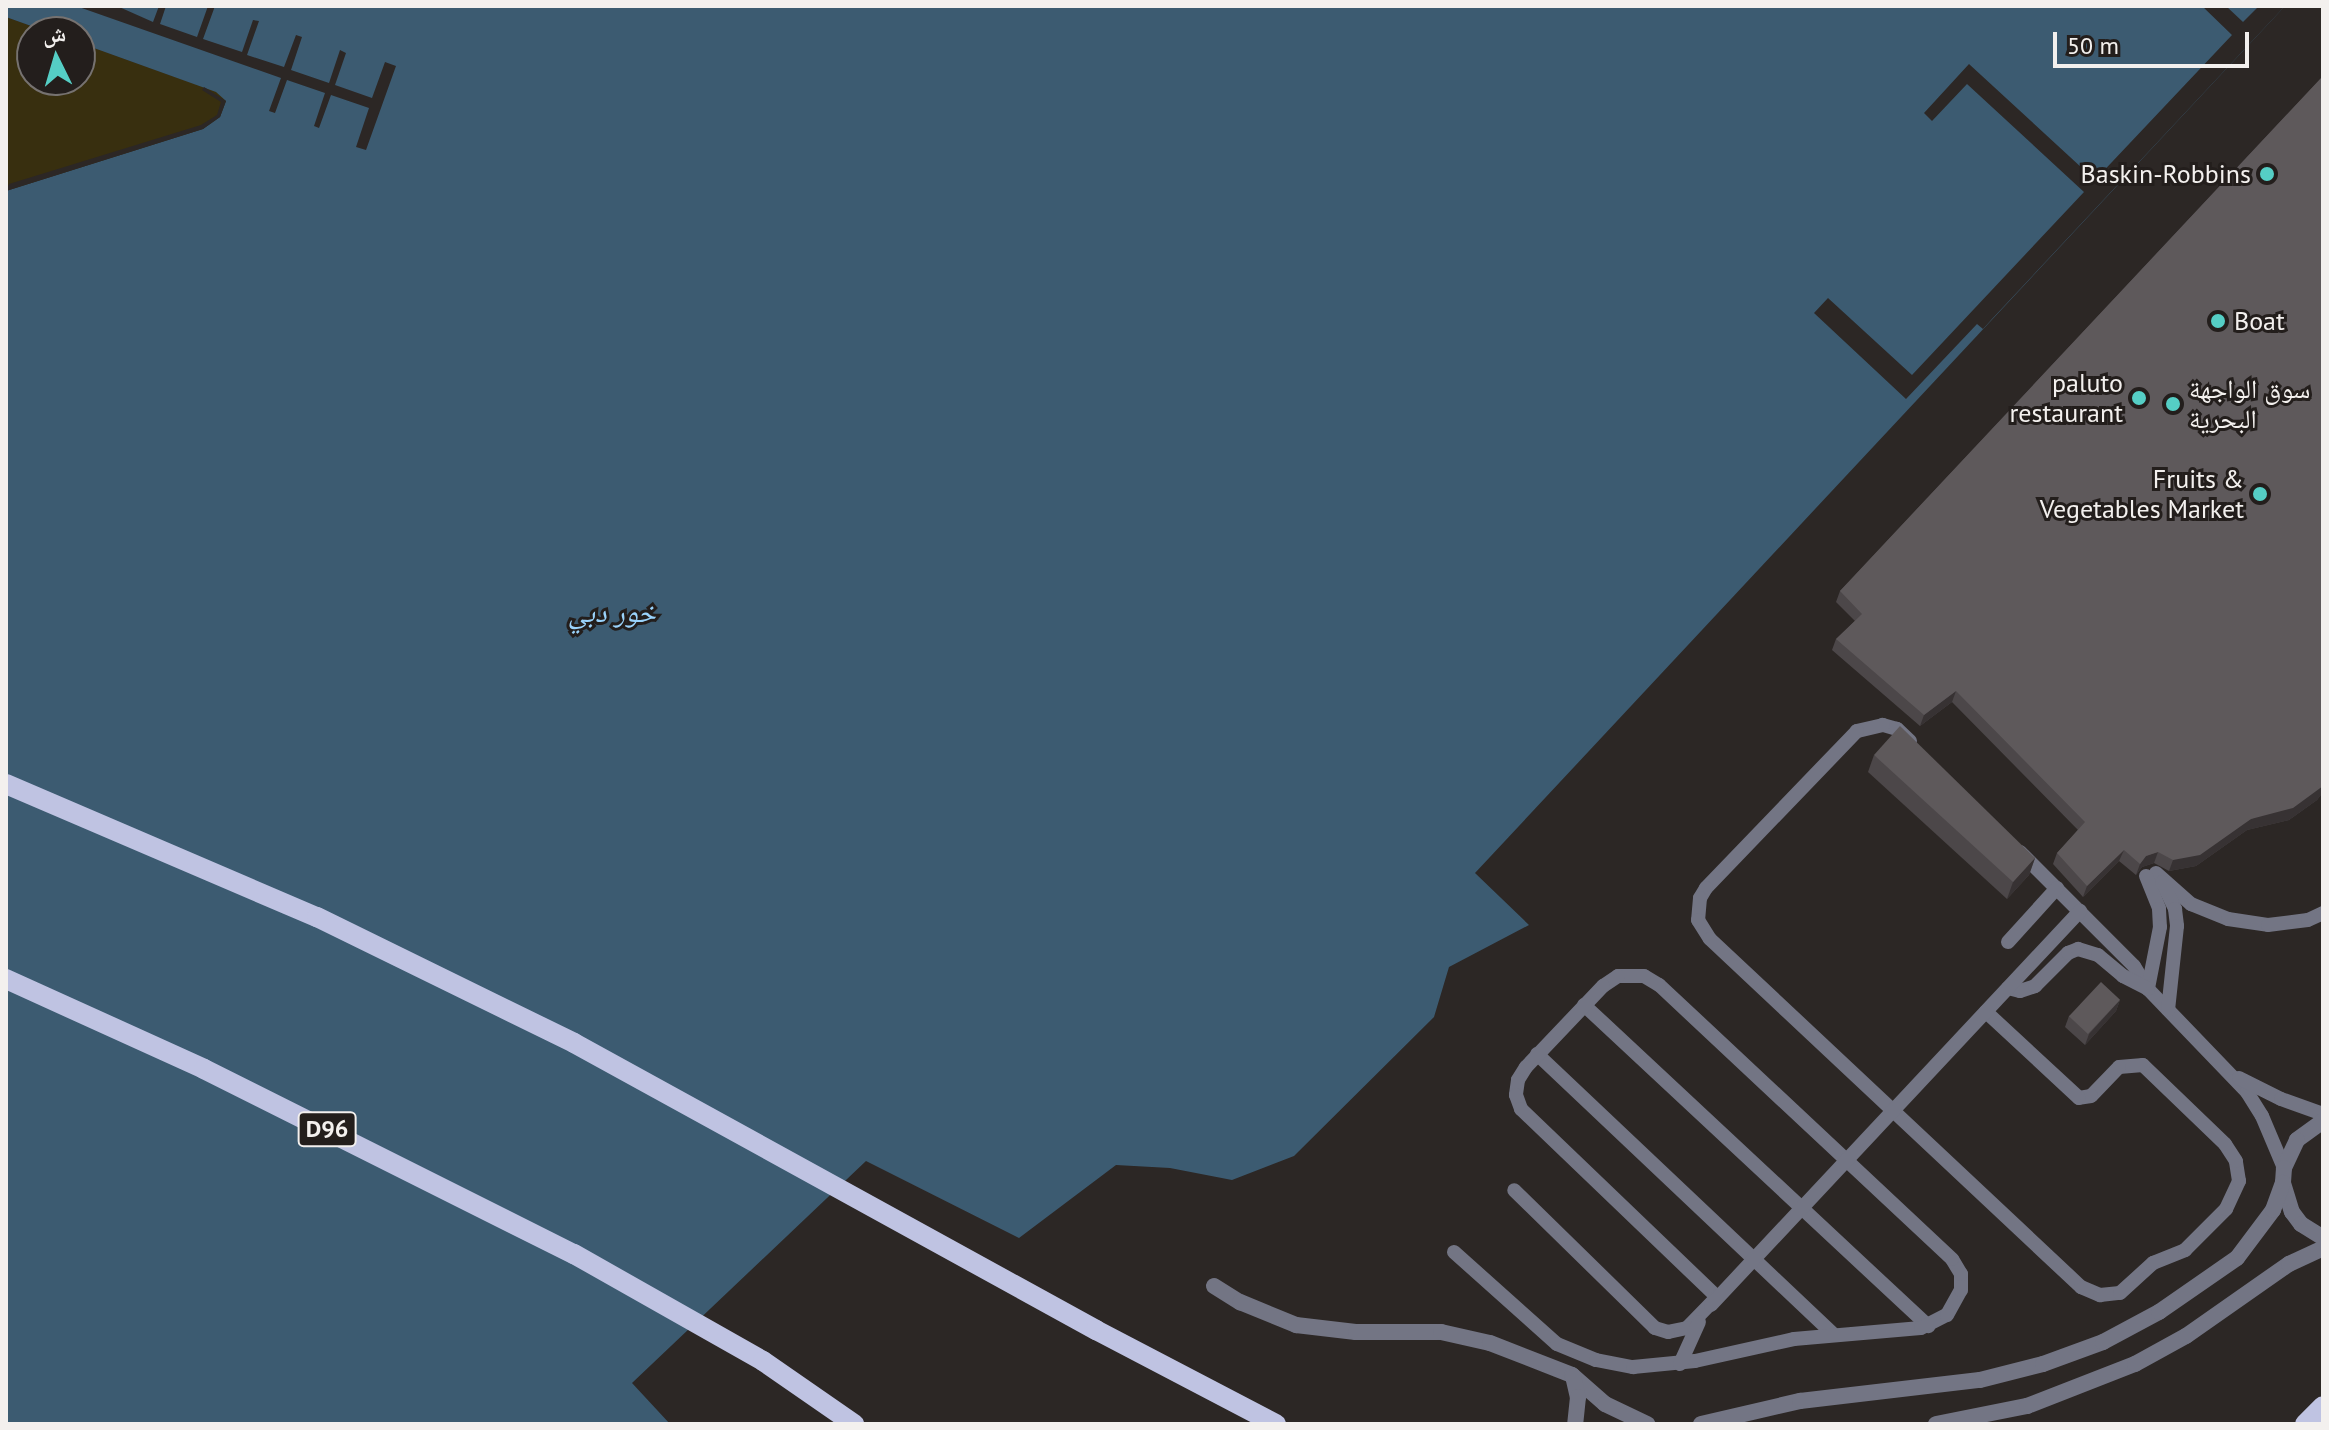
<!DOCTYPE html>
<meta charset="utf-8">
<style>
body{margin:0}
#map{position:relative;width:2329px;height:1430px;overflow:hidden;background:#2c2725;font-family:"PT Sans","Noto Naskh Arabic",sans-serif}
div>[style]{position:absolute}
.sand>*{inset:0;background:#382f0f}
.water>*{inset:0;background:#3c5b71}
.pier>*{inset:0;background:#2c2725}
.service>*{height:14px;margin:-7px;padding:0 7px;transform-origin:7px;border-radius:7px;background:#737584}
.minor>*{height:16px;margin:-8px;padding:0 8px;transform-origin:8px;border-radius:8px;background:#737584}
.primary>*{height:20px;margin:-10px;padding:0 10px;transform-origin:10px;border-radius:10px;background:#bfc3e2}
.wall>*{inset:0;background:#4c4749}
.shaded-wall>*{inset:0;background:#373233}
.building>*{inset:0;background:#5e595b;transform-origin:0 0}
.dots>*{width:22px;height:22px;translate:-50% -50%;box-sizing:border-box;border:4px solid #231e1c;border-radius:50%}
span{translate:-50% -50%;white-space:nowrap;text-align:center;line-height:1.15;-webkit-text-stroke:6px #231e1c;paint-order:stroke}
.shield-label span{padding:2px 6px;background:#231e1c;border:2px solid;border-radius:6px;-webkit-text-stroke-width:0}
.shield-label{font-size:24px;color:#f3f0ee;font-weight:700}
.poi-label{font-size:26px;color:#f3f0ee}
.right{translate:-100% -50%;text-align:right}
.left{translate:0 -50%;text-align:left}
.water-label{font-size:28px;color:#9ad3fb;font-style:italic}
.frame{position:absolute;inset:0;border:8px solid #f3f0ee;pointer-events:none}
.north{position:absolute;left:16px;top:16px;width:80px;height:80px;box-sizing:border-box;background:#231e1c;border:2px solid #767270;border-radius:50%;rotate:355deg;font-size:22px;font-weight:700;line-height:32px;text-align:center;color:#f3f0ee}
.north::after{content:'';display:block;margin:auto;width:28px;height:36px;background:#55cec5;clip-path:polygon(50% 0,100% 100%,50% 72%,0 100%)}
.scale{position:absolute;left:2053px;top:32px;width:196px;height:36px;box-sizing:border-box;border:4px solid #f3f0ee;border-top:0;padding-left:10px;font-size:24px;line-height:28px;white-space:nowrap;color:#f3f0ee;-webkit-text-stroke:6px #231e1c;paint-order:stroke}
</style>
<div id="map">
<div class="sand">
<i style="clip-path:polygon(6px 17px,48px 32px,32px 32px,32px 80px,80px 80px,80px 43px,217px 92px,226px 101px,220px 117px,203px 129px,6px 191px)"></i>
</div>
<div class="water">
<i style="clip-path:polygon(6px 6px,2285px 6px,1475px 873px,1529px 925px,1449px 967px,1434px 1017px,1294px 1156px,1232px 1180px,1170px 1168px,1116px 1165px,1019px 1238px,866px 1161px,632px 1383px,670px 1424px,6px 1424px,6px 191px,203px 129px,220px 117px,226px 101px,216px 92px,80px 43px,80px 32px,48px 32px,6px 17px)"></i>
</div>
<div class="pier">
<i style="clip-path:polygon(76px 6px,117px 6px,153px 22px,159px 6px,166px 6px,160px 24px,197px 37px,208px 6px,215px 6px,203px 39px,242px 52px,253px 20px,259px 21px,247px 55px,284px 67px,296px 35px,302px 37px,291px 70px,329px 83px,340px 50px,346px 53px,335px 85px,372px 98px,385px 62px,396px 66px,366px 150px,356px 147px,369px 108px,331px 95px,319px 128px,314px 126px,325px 93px,287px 80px,275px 113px,269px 111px,281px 78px)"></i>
<i style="clip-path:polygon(2202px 6px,2226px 6px,2243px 22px,2259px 6px,2285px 6px,1992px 319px,1983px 329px,1977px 324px,1906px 399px,1814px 313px,1828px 298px,1912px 375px,2084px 192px,1967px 84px,1932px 121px,1924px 113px,1969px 64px,2095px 180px,2232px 35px)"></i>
<i style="clip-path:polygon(204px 87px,226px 101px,220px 117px,203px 129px,6px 191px,9px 184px,201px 125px,217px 115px,221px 102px,202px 90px)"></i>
</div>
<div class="service">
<i style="left:1910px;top:741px;width:18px;rotate:-137deg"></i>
<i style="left:1897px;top:729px;width:15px;rotate:-164deg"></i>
<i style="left:1883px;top:725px;width:27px;rotate:167deg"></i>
<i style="left:1857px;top:731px;width:218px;rotate:133.9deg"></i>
<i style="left:1706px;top:888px;width:12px;rotate:121deg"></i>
<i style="left:1700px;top:898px;width:22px;rotate:95deg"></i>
<i style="left:1698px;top:920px;width:22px;rotate:58deg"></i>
<i style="left:1710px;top:939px;width:509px;rotate:43.17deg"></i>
<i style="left:2081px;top:1287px;width:21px;rotate:23deg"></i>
<i style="left:2100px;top:1295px;width:20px;rotate:-6deg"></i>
<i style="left:2120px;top:1293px;width:45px;rotate:-42.3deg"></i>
<i style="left:2153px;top:1263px;width:35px;rotate:-22deg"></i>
<i style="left:2185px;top:1250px;width:58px;rotate:-45deg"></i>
<i style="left:2226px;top:1209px;width:31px;rotate:-65deg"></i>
<i style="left:2239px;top:1181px;width:20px;rotate:-99deg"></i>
<i style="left:2236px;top:1161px;width:20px;rotate:-123deg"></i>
<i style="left:2225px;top:1144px;width:114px;rotate:-136.1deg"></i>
<i style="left:2143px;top:1065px;width:24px;rotate:175deg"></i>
<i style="left:2119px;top:1067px;width:40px;rotate:134deg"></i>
<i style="left:2091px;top:1096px;width:12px;rotate:171deg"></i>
<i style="left:2079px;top:1098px;width:127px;rotate:-137.2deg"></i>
<i style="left:2020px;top:852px;width:161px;rotate:45deg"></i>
<i style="left:2134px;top:966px;width:27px;rotate:59deg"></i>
<i style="left:2148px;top:989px;width:143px;rotate:46.1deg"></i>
<i style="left:2247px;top:1092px;width:28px;rotate:58deg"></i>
<i style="left:2262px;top:1116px;width:56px;rotate:67.1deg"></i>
<i style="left:2156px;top:873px;width:47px;rotate:41.5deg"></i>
<i style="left:2191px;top:904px;width:40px;rotate:22deg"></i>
<i style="left:2228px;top:919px;width:40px;rotate:8.5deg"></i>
<i style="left:2268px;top:925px;width:40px;rotate:-7.1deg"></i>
<i style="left:2308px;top:920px;width:17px;rotate:-25deg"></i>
<i style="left:2146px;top:876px;width:35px;rotate:68deg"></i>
<i style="left:2159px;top:909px;width:18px;rotate:87deg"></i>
<i style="left:2160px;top:927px;width:62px;rotate:101.1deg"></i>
<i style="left:2162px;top:882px;width:30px;rotate:64deg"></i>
<i style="left:2175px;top:909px;width:17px;rotate:83deg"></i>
<i style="left:2177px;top:926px;width:84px;rotate:96.1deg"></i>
<i style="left:2008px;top:942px;width:73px;rotate:-47.8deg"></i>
<i style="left:2008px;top:988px;width:12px;rotate:14deg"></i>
<i style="left:2020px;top:991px;width:16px;rotate:-18deg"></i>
<i style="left:2035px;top:986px;width:47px;rotate:-45deg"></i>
<i style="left:2068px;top:953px;width:11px;rotate:-22deg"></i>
<i style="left:2078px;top:949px;width:21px;rotate:17deg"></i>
<i style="left:2098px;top:955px;width:33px;rotate:40deg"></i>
<i style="left:2123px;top:976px;width:28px;rotate:27deg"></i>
<i style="left:1584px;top:1005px;width:471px;rotate:43deg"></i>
<i style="left:1537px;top:1054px;width:407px;rotate:43.4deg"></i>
<i style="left:2239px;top:1078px;width:47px;rotate:26.6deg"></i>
<i style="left:2281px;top:1099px;width:45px;rotate:19.7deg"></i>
<i style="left:1454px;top:1252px;width:138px;rotate:41.8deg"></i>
<i style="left:1557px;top:1344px;width:42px;rotate:22.3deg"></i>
<i style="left:1596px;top:1360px;width:38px;rotate:11deg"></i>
<i style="left:1633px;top:1367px;width:62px;rotate:-5.5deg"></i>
<i style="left:1695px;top:1361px;width:101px;rotate:-12.5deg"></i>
<i style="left:1794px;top:1339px;width:127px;rotate:-5deg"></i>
<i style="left:1921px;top:1328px;width:29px;rotate:-27deg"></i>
<i style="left:1947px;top:1315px;width:29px;rotate:-61deg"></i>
<i style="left:1961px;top:1290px;width:16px;rotate:-90deg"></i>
<i style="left:1961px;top:1274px;width:17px;rotate:-121deg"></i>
<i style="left:1952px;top:1259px;width:401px;rotate:-136.9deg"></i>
<i style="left:1659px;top:985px;width:17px;rotate:-149deg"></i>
<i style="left:1644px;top:976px;width:26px;rotate:180deg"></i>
<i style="left:1618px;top:976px;width:18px;rotate:146deg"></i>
<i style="left:1603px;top:986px;width:112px;rotate:133.5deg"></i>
<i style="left:1526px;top:1067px;width:15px;rotate:122deg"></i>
<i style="left:1518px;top:1080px;width:15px;rotate:98deg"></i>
<i style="left:1516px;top:1095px;width:15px;rotate:70deg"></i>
<i style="left:1521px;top:1109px;width:272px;rotate:43.8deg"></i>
<i style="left:1717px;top:1297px;width:43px;rotate:134.1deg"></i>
<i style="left:1687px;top:1328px;width:19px;rotate:168deg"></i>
<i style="left:1668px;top:1332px;width:14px;rotate:-163deg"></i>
<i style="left:1655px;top:1328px;width:197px;rotate:-135.6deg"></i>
<i style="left:1711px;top:1305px;width:540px;rotate:-46.88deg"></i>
<i style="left:1680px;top:1364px;width:46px;rotate:-65.7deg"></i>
</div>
<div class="minor">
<i style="left:2323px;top:1121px;width:32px;rotate:144deg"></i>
<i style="left:2297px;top:1140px;width:31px;rotate:115deg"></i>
<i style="left:2284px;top:1168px;width:15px;rotate:94deg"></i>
<i style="left:2283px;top:1183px;width:30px;rotate:73deg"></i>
<i style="left:2292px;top:1212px;width:15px;rotate:53deg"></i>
<i style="left:2301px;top:1224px;width:26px;rotate:32deg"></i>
<i style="left:1214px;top:1286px;width:31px;rotate:32deg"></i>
<i style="left:1240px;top:1302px;width:61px;rotate:22.3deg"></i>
<i style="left:1296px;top:1325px;width:60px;rotate:6.7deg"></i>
<i style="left:1356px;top:1332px;width:85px"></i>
<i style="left:1441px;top:1332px;width:50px;rotate:12.7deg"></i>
<i style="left:1490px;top:1343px;width:88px;rotate:21.3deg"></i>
<i style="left:1572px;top:1375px;width:44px;rotate:41.3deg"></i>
<i style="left:1605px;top:1404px;width:47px;rotate:25.5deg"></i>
<i style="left:1573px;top:1376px;width:22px;rotate:77deg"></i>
<i style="left:1578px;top:1397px;width:27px;rotate:96deg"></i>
<i style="left:1701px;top:1424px;width:102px;rotate:-13.1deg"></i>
<i style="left:1800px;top:1401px;width:181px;rotate:-6.7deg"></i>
<i style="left:1980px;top:1380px;width:65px;rotate:-14.3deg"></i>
<i style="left:2043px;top:1364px;width:64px;rotate:-20.1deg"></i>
<i style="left:2103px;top:1342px;width:64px;rotate:-28.2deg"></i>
<i style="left:2159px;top:1312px;width:95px;rotate:-34.7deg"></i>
<i style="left:2237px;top:1258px;width:60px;rotate:-53.1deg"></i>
<i style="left:2273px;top:1210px;width:29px;rotate:-70deg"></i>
<i style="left:1936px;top:1424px;width:93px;rotate:-11.2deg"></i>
<i style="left:2027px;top:1406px;width:116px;rotate:-21.3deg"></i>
<i style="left:2135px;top:1364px;width:58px;rotate:-28.8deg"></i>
<i style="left:2186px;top:1336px;width:126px;rotate:-35deg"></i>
<i style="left:2289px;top:1264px;width:38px;rotate:-25deg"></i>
</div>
<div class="primary">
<i style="left:6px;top:784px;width:338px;rotate:23.2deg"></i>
<i style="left:317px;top:917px;width:286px;rotate:26.1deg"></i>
<i style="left:574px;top:1043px;width:596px;rotate:28.8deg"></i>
<i style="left:1096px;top:1330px;width:203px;rotate:27.6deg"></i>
<i style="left:6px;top:979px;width:217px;rotate:24.4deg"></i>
<i style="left:204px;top:1069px;width:414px;rotate:26.6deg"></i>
<i style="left:574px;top:1254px;width:217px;rotate:29.5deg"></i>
<i style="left:763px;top:1361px;width:111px;rotate:34.7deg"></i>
<i style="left:2305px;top:1424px;width:25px;rotate:-45deg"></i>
</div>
<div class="wall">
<i style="clip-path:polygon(2323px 76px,2323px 792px,2317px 800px,2289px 820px,2247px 830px,2196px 866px,2169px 871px,2154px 863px,2142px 867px,2136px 875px,2119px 861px,2083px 897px,2053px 864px,2057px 853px,2078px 830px,1952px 702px,1920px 726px,1832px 650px,1836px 639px,1855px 621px,1836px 602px,1840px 591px)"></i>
<i style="clip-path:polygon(1874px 755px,2035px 858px,2029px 875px,2007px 899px,1868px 772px)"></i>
<i style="clip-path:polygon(2120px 1000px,2116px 1011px,2085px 1045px,2065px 1027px,2069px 1016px)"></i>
</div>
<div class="shaded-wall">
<i style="clip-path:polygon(1956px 691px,1952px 702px,1920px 726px,1924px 715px)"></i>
<i style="clip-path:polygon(2323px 786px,2323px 792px,2317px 800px,2289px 820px,2247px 830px,2196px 866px,2169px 871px,2173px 860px,2251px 819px)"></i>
<i style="clip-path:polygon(2124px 850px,2119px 861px,2083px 897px,2087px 886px)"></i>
<i style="clip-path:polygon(2158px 852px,2154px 863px,2142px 867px,2136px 875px,2140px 864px,2146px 856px)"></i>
<i style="clip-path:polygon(2035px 858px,2029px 875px,2007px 899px,2013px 882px)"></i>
<i style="clip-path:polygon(2120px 1000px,2116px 1011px,2085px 1045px,2089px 1034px)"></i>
</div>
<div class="building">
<i style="clip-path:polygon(2323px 76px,2323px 786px,2293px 808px,2251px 819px,2200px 855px,2173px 860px,2158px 852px,2146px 856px,2140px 864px,2124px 850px,2087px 886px,2057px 853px,2085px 822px,1956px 691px,1924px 715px,1836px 639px,1862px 614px,1840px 591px)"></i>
<i style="clip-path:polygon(1900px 726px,2035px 858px,2013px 882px,1874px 755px)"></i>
<i style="left:2101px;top:982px;width:26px;height:47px;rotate:43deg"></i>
</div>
<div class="dots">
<i style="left:2267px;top:174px;background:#55cec5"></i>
<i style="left:2218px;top:321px;background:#55cec5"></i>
<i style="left:2139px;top:398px;background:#55cec5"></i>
<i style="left:2173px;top:404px;background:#55cec5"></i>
<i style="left:2260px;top:494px;background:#55cec5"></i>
</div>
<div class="shield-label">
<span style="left:327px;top:1129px">D96</span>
</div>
<div class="poi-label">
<span class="right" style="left:2251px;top:174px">Baskin-Robbins</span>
<span class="left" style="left:2234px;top:321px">Boat</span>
<span class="right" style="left:2123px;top:398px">paluto<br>restaurant</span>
<span class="left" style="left:2189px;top:404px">سوق الواجهة<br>البحرية</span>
<span class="right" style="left:2244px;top:494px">Fruits &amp;<br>Vegetables Market</span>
</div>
<div class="water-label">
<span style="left:612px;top:612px">خور دبي</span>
</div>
<div class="frame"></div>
<div class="north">ش</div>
<div class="scale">50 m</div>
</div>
